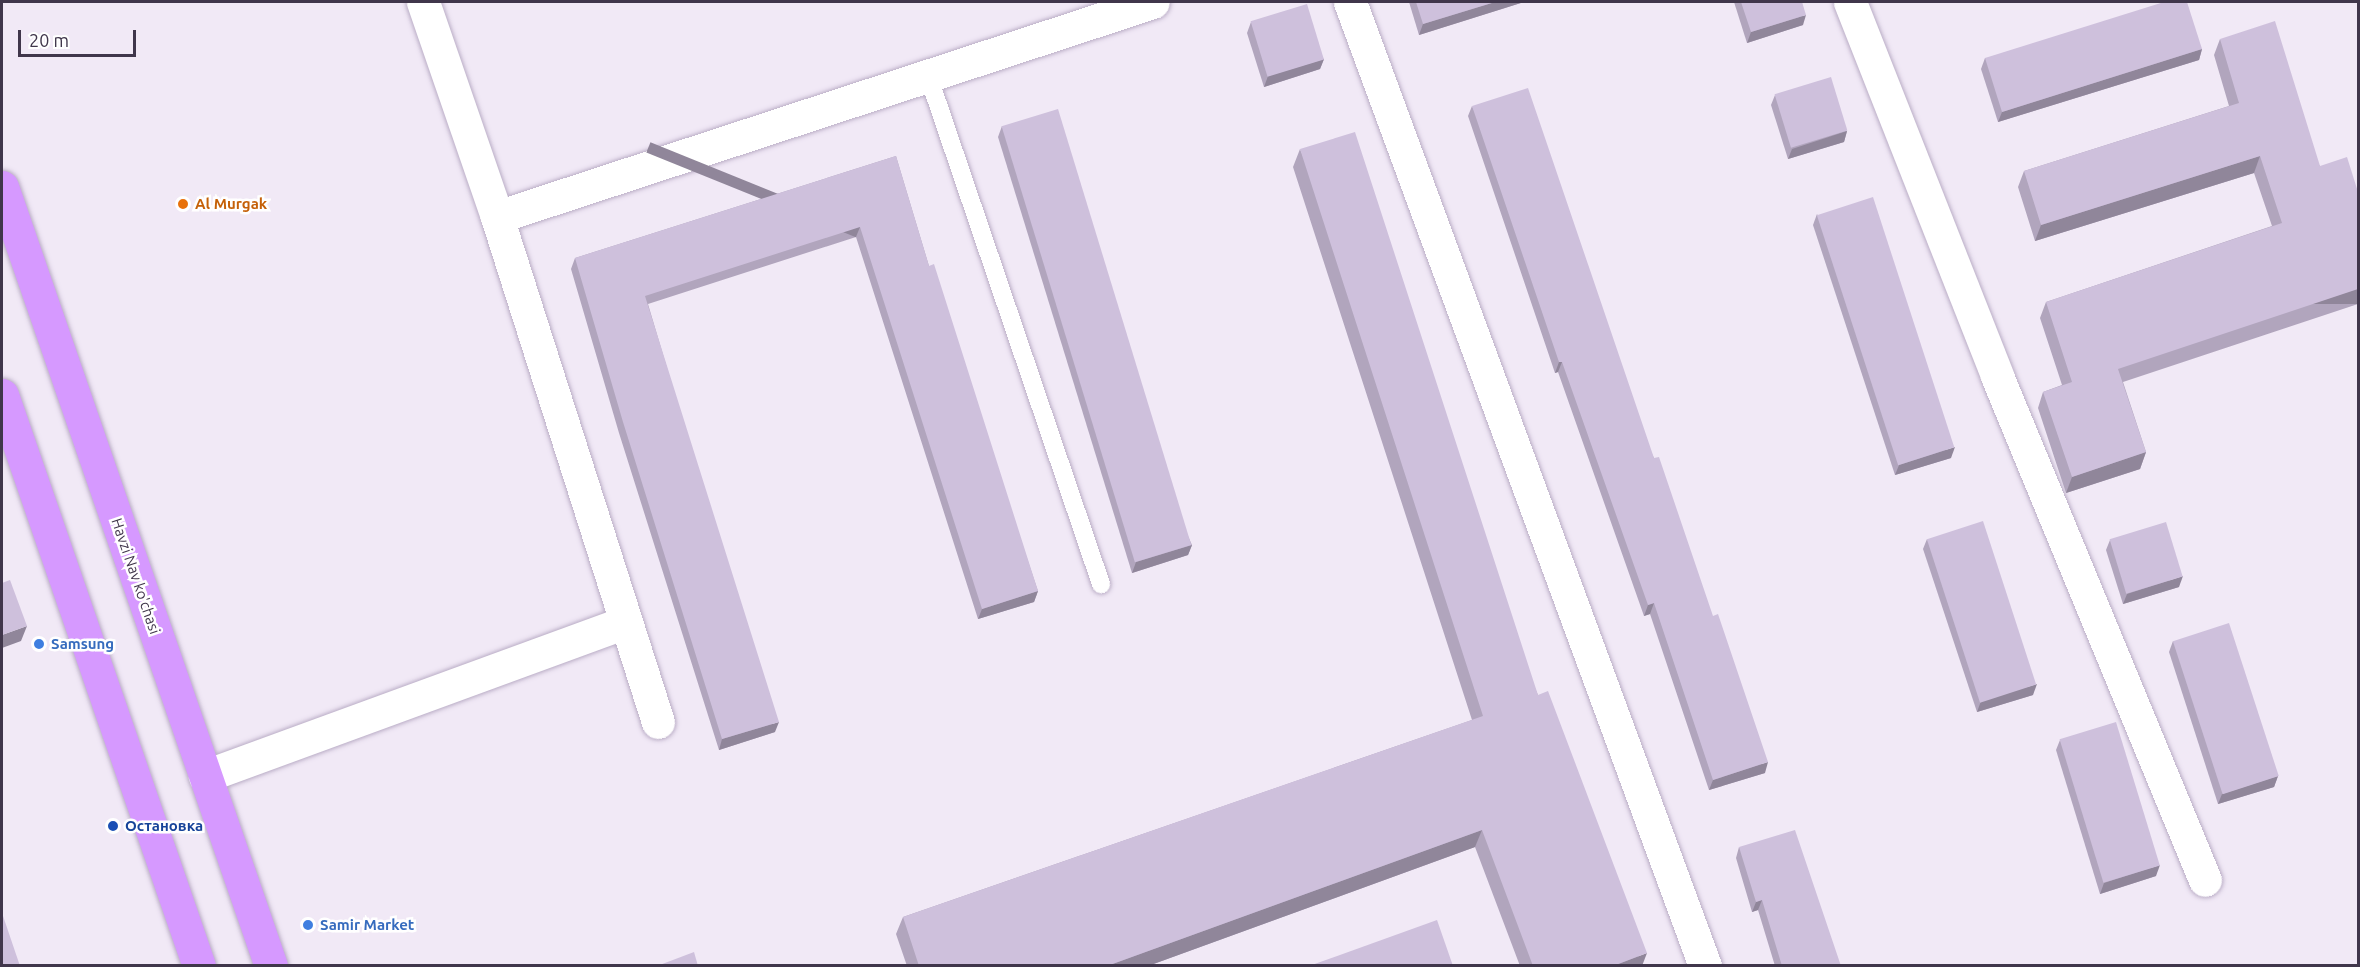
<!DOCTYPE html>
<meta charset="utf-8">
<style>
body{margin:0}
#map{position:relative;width:2360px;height:967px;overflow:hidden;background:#f1e9f6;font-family:Ubuntu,sans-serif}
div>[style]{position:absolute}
.roads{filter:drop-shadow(0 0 2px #baadc6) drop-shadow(0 0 2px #baadc6)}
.lane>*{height:18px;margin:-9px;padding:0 9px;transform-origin:9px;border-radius:9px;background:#fff}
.street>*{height:33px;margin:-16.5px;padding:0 16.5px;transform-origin:16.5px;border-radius:16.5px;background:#fff}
.primary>*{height:33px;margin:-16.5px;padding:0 16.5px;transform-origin:16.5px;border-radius:16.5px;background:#d699ff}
.wall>*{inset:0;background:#b1a5bd}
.shaded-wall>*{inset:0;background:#90869a;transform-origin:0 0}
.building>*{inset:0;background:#cec0dc;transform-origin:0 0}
.dots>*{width:16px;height:16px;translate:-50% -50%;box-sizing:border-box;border:3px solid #fff;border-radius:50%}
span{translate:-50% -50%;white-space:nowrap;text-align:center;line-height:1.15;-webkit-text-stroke:5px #fff;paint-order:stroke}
.food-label{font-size:15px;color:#c56008;font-weight:700}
.left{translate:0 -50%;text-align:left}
.street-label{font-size:15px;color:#40364b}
.shop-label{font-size:15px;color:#366cbe;font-weight:700}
.transit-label{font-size:15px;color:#164399;font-weight:700}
.frame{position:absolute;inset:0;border:3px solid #40364b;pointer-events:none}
.scale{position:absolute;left:18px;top:30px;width:118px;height:27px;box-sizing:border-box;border:3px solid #40364b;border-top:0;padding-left:8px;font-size:18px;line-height:21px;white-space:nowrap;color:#40364b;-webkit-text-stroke:4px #fff;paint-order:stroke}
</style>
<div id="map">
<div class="roads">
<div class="lane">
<i style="left:928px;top:75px;width:538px;rotate:71.23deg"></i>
</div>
<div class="street">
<i style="left:423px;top:2px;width:227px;rotate:71deg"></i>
<i style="left:497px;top:217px;width:530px;rotate:72.32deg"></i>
<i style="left:1350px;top:2px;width:1027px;rotate:69.78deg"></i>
<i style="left:1850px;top:2px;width:402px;rotate:68.5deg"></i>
<i style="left:1997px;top:376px;width:545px;rotate:67.57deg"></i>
<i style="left:497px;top:217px;width:690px;rotate:-18.15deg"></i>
<i style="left:205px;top:776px;width:448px;rotate:-20.1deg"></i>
</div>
<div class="primary">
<i style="left:2px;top:187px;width:824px;rotate:70.95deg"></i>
<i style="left:2px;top:395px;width:604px;rotate:70.97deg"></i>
</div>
</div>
<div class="wall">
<i style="clip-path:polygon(1409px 2px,1524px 2px,1419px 35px)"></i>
<i style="clip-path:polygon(1734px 2px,1802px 2px,1803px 25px,1747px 43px)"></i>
<i style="clip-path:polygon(1251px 22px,1324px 59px,1320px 69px,1264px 87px,1247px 33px)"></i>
<i style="clip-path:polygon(2220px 39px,2320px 166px,2358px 192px,2358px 304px,2123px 382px,2146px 452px,2140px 469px,2066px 493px,2038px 408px,2043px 392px,2062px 385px,2040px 318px,2046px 302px,2272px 226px,2254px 173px,2035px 241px,2018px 187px,2024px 171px,2229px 106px,2214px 55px)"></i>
<i style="clip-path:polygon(2202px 49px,2199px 60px,1998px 122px,1981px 69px,1985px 58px)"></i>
<i style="clip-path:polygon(1775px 95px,1847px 131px,1844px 142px,1788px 159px,1771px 105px)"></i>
<i style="clip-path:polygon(1472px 106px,1654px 458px,1765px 773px,1709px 790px,1650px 614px,1644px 616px,1558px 372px,1555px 373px,1468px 116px)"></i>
<i style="clip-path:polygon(1002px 126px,1192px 545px,1188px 555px,1132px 573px,998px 137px)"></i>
<i style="clip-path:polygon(1300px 149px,1538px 695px,1642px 966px,1520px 966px,1475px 847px,1148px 966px,907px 966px,896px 934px,903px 917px,1472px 720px,1293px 167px)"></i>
<i style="clip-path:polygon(896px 156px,929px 266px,1038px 591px,1034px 602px,978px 619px,856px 237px,648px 304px,775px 732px,719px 750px,619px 433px,571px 269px,575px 258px)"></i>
<i style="clip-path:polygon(1817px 214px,1951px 458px,1895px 475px,1813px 225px)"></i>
<i style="clip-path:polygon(1927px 539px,2033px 695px,1977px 712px,1923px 549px)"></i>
<i style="clip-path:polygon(2110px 540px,2179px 587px,2123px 604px,2106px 550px)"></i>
<i style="clip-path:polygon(2173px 641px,2278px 776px,2274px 787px,2218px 804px,2169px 652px)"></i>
<i style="clip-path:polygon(2060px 740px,2156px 876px,2100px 894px,2056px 750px)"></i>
<i style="clip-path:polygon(1739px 847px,1841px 966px,1775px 966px,1758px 910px,1752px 912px,1736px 858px)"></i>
</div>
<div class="shaded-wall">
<i style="clip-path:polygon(1495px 2px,1524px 2px,1419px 35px,1423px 24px)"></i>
<i style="clip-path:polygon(1806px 15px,1803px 25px,1747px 43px,1751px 32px)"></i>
<i style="clip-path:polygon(2202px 49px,2199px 60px,1998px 122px,2002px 112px)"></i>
<i style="clip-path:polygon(1324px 59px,1320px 69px,1264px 87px,1268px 76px)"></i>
<i style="clip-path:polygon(1847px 131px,1844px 142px,1788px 159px,1792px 149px)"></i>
<i style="clip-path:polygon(2260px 156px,2254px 173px,2035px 241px,2041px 225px)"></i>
<i style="left:860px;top:227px;width:11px;height:226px;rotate:112deg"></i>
<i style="left:2358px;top:289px;width:15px;height:253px;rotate:90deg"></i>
<i style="clip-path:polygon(1559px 362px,1562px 362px,1558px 372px,1555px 373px)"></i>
<i style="clip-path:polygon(1955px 447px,1951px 458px,1895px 475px,1899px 465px)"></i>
<i style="clip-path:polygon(2146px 452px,2140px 469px,2066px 493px,2072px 477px)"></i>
<i style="clip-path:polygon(1192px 545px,1188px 555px,1132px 573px,1136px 562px)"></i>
<i style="clip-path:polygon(2183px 576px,2179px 587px,2123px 604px,2127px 594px)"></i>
<i style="clip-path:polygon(1038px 591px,1034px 602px,978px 619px,982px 609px)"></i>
<i style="clip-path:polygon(1654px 603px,1650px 614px,1644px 616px,1648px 605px)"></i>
<i style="clip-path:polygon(27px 626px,21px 641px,2px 648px,2px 635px)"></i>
<i style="clip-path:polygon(2037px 684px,2033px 695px,1977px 712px,1981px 701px)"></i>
<i style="clip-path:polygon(779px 722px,775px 732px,719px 750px,722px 739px)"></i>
<i style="clip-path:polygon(1768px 762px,1765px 773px,1709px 790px,1713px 780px)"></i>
<i style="clip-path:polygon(2278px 776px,2274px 787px,2218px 804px,2222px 794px)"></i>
<i style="clip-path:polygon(1482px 830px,1475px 847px,1148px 966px,1107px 966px)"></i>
<i style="clip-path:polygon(2160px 865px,2156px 876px,2100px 894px,2104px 883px)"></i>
<i style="clip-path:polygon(1762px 900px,1758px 910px,1752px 912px,1756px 902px)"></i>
<i style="clip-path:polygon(1647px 953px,1642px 966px,1613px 966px)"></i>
</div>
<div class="building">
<i style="clip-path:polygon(1416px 2px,1495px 2px,1423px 24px)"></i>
<i style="clip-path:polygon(1741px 2px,1802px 2px,1806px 15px,1751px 32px)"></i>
<i style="clip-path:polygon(2164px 2px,2187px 2px,2202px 49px,2002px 112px,1985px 58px)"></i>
<i style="left:1307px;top:4px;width:58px;height:59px;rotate:73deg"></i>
<i style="clip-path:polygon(2275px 21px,2320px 166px,2347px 157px,2358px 192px,2358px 289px,2118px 369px,2146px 452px,2072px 477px,2043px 392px,2072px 382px,2046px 302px,2282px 223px,2260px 156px,2041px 225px,2024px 171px,2239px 103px,2220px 39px)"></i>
<i style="left:1831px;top:77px;width:56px;height:59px;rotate:73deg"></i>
<i style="clip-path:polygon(1528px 88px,1654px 458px,1659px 457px,1713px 616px,1718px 614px,1768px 762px,1713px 780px,1654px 603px,1648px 605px,1562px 362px,1559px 362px,1472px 106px)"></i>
<i style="left:1058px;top:109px;width:456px;height:59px;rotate:73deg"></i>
<i style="clip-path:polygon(1355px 132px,1538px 695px,1548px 691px,1647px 953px,1613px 966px,1533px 966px,1482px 830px,1107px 966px,919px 966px,903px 917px,1483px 716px,1300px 149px)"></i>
<i style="clip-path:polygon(896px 156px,929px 266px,934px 264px,1038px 591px,982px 609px,860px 227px,645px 296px,779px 722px,722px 739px,623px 422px,575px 258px)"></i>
<i style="left:1873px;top:197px;width:263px;height:59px;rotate:72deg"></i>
<i style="left:1983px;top:521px;width:172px;height:59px;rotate:72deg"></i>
<i style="left:2166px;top:522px;width:57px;height:59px;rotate:73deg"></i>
<i style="clip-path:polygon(10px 580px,27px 626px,2px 635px,2px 583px)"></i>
<i style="left:2229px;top:623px;width:161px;height:59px;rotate:72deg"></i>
<i style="left:2116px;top:722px;width:150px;height:59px;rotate:73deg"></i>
<i style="clip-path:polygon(1795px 830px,1841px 966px,1782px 966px,1762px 900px,1756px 902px,1739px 847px)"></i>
<i style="clip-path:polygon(2px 913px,20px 966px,2px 966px)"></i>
<i style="clip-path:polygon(1437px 920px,1453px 966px,1309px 966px)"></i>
<i style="clip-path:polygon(694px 952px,698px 966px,657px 966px)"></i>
</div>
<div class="dots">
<i style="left:183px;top:204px;background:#e8710a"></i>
<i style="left:39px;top:644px;background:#3f7fe0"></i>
<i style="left:113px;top:826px;background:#1a4fb4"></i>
<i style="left:308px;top:925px;background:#3f7fe0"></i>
</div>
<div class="food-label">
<span class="left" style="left:195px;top:204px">Al Murgak</span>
</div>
<div class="street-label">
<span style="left:136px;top:576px;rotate:71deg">Havzi Nav ko'chasi</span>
</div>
<div class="shop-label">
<span class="left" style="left:51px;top:644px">Samsung</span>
<span class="left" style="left:320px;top:925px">Samir Market</span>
</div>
<div class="transit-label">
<span class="left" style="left:125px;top:826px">Остановка</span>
</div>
<div class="frame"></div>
<div class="scale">20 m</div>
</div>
